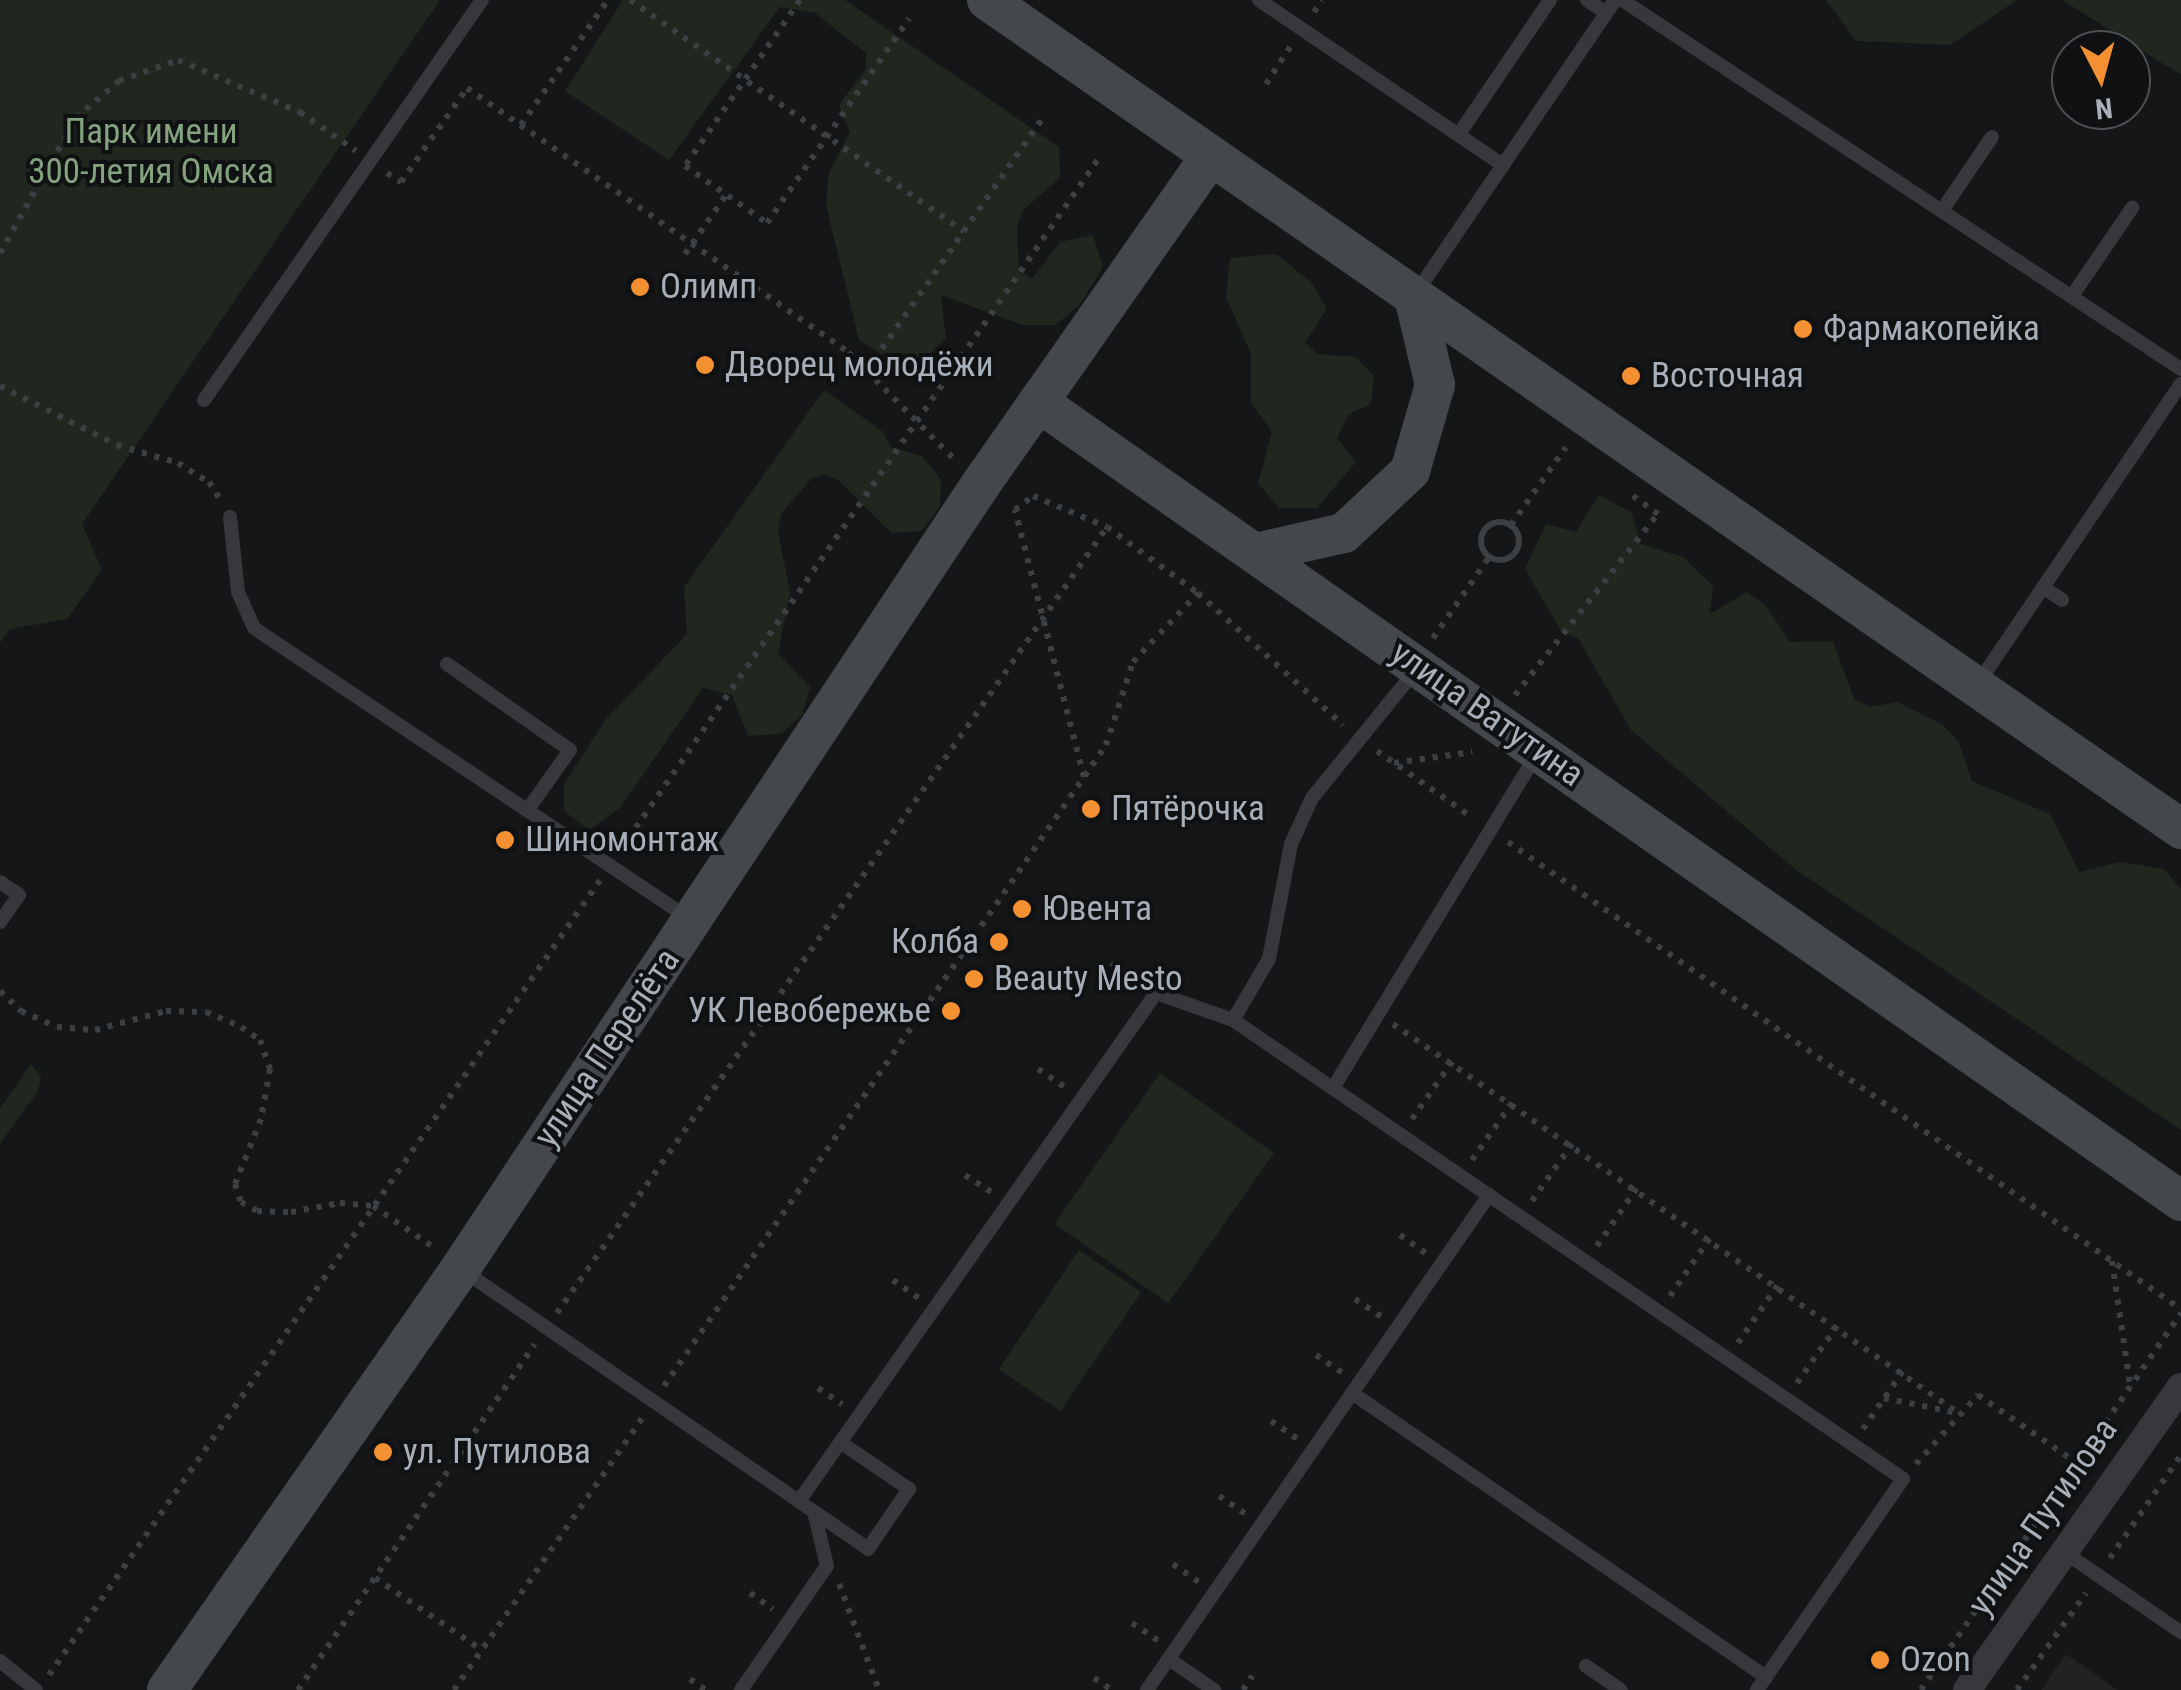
<!DOCTYPE html>
<meta charset="utf-8">
<style>
body{margin:0}
#map{position:relative;width:2181px;height:1690px;overflow:hidden;background:#151617;font-family:"Roboto Condensed",sans-serif}
div>[style]{position:absolute}
.built>*{inset:0;background:#212224}
.green>*{inset:0;background:#20271f;transform-origin:0 0}
.path>*{height:6px;margin-top:-3px;transform-origin:0;background:repeating-linear-gradient(90deg,#3c4043 0 5px,transparent 0 13px)}
.path>.ring{margin:-3px;padding:0;box-sizing:content-box;background:none;border:6px solid #3c4043;border-radius:50%}
.lane>*{height:14px;margin:-7px;padding:0 7px;transform-origin:7px;border-radius:7px;background:#36383c}
.street>*{height:28px;margin:-14px;padding:0 14px;transform-origin:14px;border-radius:14px;background:#36383c}
.secondary>*{height:40px;margin:-20px;padding:0 20px;transform-origin:20px;border-radius:20px;background:#44484c}
.dots>*{width:28px;height:28px;translate:-50% -50%;box-sizing:border-box;border:5px solid #101112;border-radius:50%}
span{translate:-50% -50%;white-space:nowrap;text-align:center;line-height:1.15;-webkit-text-stroke:8px #101112;paint-order:stroke}
.park-label{font-size:35px;color:#82a37e}
.poi-label{font-size:35px;color:#a7afb8}
.left{translate:0 -50%;text-align:left}
.right{translate:-100% -50%;text-align:right}
.street-label{font-size:35px;color:#a7afb8}
.north{position:absolute;left:2051px;top:30px;width:100px;height:100px;box-sizing:border-box;background:#101112;border:2px solid #4c5054;border-radius:50%;rotate:174deg;font-size:28px;font-weight:700;line-height:40px;text-align:center;color:#a7afb8}
.north::after{content:'';display:block;margin:auto;width:35px;height:45px;background:#f39031;clip-path:polygon(50% 0,100% 100%,50% 72%,0 100%)}
</style>
<div id="map">
<div class="built">
<i style="clip-path:polygon(2066px 1654px,2118px 1690px,2041px 1690px)"></i>
</div>
<div class="green">
<i style="clip-path:polygon(0 0,440px 0,82px 524px,102px 570px,67px 619px,10px 629px,0 643px)"></i>
<i style="clip-path:polygon(623px 0,845px 0,1059px 147px,1060px 178px,1023px 210px,1017px 225px,1019px 271px,1032px 279px,1060px 242px,1093px 235px,1103px 267px,1079px 306px,1055px 325px,1023px 325px,941px 295px,946px 338px,925px 359px,896px 363px,859px 340px,826px 205px,829px 172px,850px 132px,839px 105px,866px 69px,866px 53px,815px 13px,780px 7px,669px 160px,565px 91px)"></i>
<i style="clip-path:polygon(1826px 0,2017px 0,1950px 45px,1856px 41px)"></i>
<i style="clip-path:polygon(2062px 0,2181px 0,2181px 75px)"></i>
<i style="clip-path:polygon(1276px 254px,1311px 282px,1327px 309px,1305px 342px,1317px 354px,1356px 357px,1374px 376px,1371px 404px,1349px 414px,1337px 438px,1356px 462px,1317px 508px,1279px 508px,1258px 483px,1272px 432px,1251px 402px,1251px 354px,1226px 297px,1230px 258px)"></i>
<i style="clip-path:polygon(824px 390px,882px 431px,891px 447px,922px 456px,941px 480px,940px 506px,922px 531px,891px 533px,839px 481px,825px 474px,811px 479px,781px 514px,778px 531px,790px 593px,778px 653px,810px 687px,802px 715px,781px 734px,748px 736px,732px 695px,703px 688px,620px 808px,589px 830px,564px 811px,564px 784px,606px 719px,687px 634px,684px 587px)"></i>
<i style="clip-path:polygon(1599px 495px,1631px 512px,1641px 544px,1683px 557px,1713px 586px,1710px 614px,1747px 592px,1766px 606px,1790px 642px,1833px 641px,1854px 699px,1870px 707px,1897px 702px,1943px 725px,1959px 742px,1972px 781px,2050px 814px,2079px 872px,2121px 862px,2164px 869px,2181px 889px,2181px 1130px,1795px 869px,1631px 730px,1578px 638px,1561px 631px,1525px 569px,1546px 524px,1576px 532px)"></i>
<i style="clip-path:polygon(31px 1064px,41px 1076px,38px 1091px,0 1144px,0 1108px)"></i>
<i style="left:1160px;top:1073px;width:139px;height:184px;rotate:35deg"></i>
<i style="left:1079px;top:1250px;width:75px;height:144px;rotate:34deg"></i>
</div>
<div class="path">
<i style="left:630px;top:0;width:406px;rotate:34.7deg"></i>
<i style="left:800px;top:0;width:202px;rotate:124.7deg"></i>
<i style="left:685px;top:166px;width:100px;rotate:34.8deg"></i>
<i style="left:767px;top:223px;width:249px;rotate:-55.2deg"></i>
<i style="left:1314px;top:12px;width:14px;rotate:-56deg"></i>
<i style="left:1266px;top:84px;width:44px;rotate:-57deg"></i>
<i style="left:521px;top:125px;width:152px;rotate:-55.2deg"></i>
<i style="left:387px;top:173px;width:17px;rotate:33deg"></i>
<i style="left:401px;top:182px;width:115px;rotate:-54.9deg"></i>
<i style="left:467px;top:88px;width:464px;rotate:34.7deg"></i>
<i style="left:848px;top:352px;width:156px;rotate:45.3deg"></i>
<i style="left:0;top:253px;width:155px;rotate:-60.6deg"></i>
<i style="left:76px;top:118px;width:57px;rotate:-40.7deg"></i>
<i style="left:119px;top:81px;width:63px;rotate:-19.6deg"></i>
<i style="left:178px;top:60px;width:133px;rotate:23.1deg"></i>
<i style="left:300px;top:112px;width:68px;rotate:34.9deg"></i>
<i style="left:685px;top:254px;width:72px;rotate:-55.2deg"></i>
<i style="left:867px;top:370px;width:311px;rotate:-55.1deg"></i>
<i style="left:0;top:386px;width:131px;rotate:26.8deg"></i>
<i style="left:117px;top:445px;width:64px;rotate:16.4deg"></i>
<i style="left:178px;top:463px;width:36px;rotate:32deg"></i>
<i style="left:209px;top:482px;width:22px;rotate:58deg"></i>
<i class="ring" style="left:1481px;top:522px;width:32px;height:32px"></i>
<i style="left:1511px;top:525px;width:95px;rotate:-54.8deg"></i>
<i style="left:1433px;top:638px;width:98px;rotate:-55.3deg"></i>
<i style="left:1515px;top:695px;width:231px;rotate:-51.7deg"></i>
<i style="left:1658px;top:514px;width:36px;rotate:-144deg"></i>
<i style="left:1377px;top:751px;width:117px;rotate:34.9deg"></i>
<i style="left:1394px;top:763px;width:79px;rotate:-8deg"></i>
<i style="left:1084px;top:777px;width:276px;rotate:-104.5deg"></i>
<i style="left:1015px;top:510px;width:23px;rotate:-38deg"></i>
<i style="left:1033px;top:496px;width:80px;rotate:22.7deg"></i>
<i style="left:1107px;top:527px;width:112px;rotate:36deg"></i>
<i style="left:1508px;top:842px;width:819px;rotate:34.76deg"></i>
<i style="left:621px;top:849px;width:844px;rotate:-55.33deg"></i>
<i style="left:1111px;top:963px;width:34px;rotate:34deg"></i>
<i style="left:0;top:991px;width:29px;rotate:44deg"></i>
<i style="left:21px;top:1011px;width:39px;rotate:24deg"></i>
<i style="left:57px;top:1027px;width:38px;rotate:5deg"></i>
<i style="left:95px;top:1030px;width:73px;rotate:-15deg"></i>
<i style="left:166px;top:1011px;width:40px;rotate:1.4deg"></i>
<i style="left:206px;top:1012px;width:38px;rotate:23deg"></i>
<i style="left:241px;top:1027px;width:23px;rotate:34deg"></i>
<i style="left:260px;top:1040px;width:31px;rotate:71deg"></i>
<i style="left:270px;top:1069px;width:51px;rotate:100.2deg"></i>
<i style="left:261px;top:1119px;width:70px;rotate:111.8deg"></i>
<i style="left:235px;top:1184px;width:19px;rotate:72deg"></i>
<i style="left:241px;top:1202px;width:18px;rotate:29deg"></i>
<i style="left:257px;top:1211px;width:34px;rotate:2deg"></i>
<i style="left:291px;top:1212px;width:50px;rotate:-10.4deg"></i>
<i style="left:340px;top:1203px;width:33px;rotate:5deg"></i>
<i style="left:373px;top:1206px;width:76px;rotate:34.3deg"></i>
<i style="left:1393px;top:1024px;width:688px;rotate:34.52deg"></i>
<i style="left:1038px;top:1069px;width:34px;rotate:34deg"></i>
<i style="left:1412px;top:1119px;width:73px;rotate:-55deg"></i>
<i style="left:1472px;top:1160px;width:73px;rotate:-55deg"></i>
<i style="left:965px;top:1175px;width:33px;rotate:33deg"></i>
<i style="left:1532px;top:1201px;width:73px;rotate:-55deg"></i>
<i style="left:1400px;top:1235px;width:33px;rotate:35deg"></i>
<i style="left:1597px;top:1246px;width:74px;rotate:-55.5deg"></i>
<i style="left:2112px;top:1261px;width:125px;rotate:81.7deg"></i>
<i style="left:893px;top:1280px;width:33px;rotate:35deg"></i>
<i style="left:1670px;top:1296px;width:74px;rotate:-55.5deg"></i>
<i style="left:1355px;top:1299px;width:34px;rotate:34deg"></i>
<i style="left:557px;top:1313px;width:959px;rotate:-55.02deg"></i>
<i style="left:1738px;top:1343px;width:74px;rotate:-55.5deg"></i>
<i style="left:1316px;top:1355px;width:34px;rotate:34deg"></i>
<i style="left:1797px;top:1383px;width:73px;rotate:-55deg"></i>
<i style="left:664px;top:1386px;width:779px;rotate:-55.41deg"></i>
<i style="left:1106px;top:745px;width:87px;rotate:-72deg"></i>
<i style="left:1133px;top:662px;width:95px;rotate:-46.7deg"></i>
<i style="left:1198px;top:593px;width:196px;rotate:42.3deg"></i>
<i style="left:818px;top:1388px;width:29px;rotate:34deg"></i>
<i style="left:1884px;top:1398px;width:75px;rotate:11.6deg"></i>
<i style="left:1271px;top:1421px;width:34px;rotate:34deg"></i>
<i style="left:1863px;top:1429px;width:74px;rotate:-55.5deg"></i>
<i style="left:1916px;top:1464px;width:93px;rotate:-48.1deg"></i>
<i style="left:1978px;top:1395px;width:120px;rotate:34.5deg"></i>
<i style="left:1219px;top:1496px;width:34px;rotate:34deg"></i>
<i style="left:2110px;top:1558px;width:125px;rotate:-55.4deg"></i>
<i style="left:1173px;top:1564px;width:33px;rotate:35deg"></i>
<i style="left:375px;top:1578px;width:129px;rotate:33.9deg"></i>
<i style="left:839px;top:1584px;width:113px;rotate:69.3deg"></i>
<i style="left:750px;top:1593px;width:28px;rotate:35deg"></i>
<i style="left:1132px;top:1623px;width:34px;rotate:34deg"></i>
<i style="left:49px;top:1675px;width:967px;rotate:-55.27deg"></i>
<i style="left:1094px;top:1678px;width:22px;rotate:34deg"></i>
<i style="left:690px;top:1679px;width:19px;rotate:35deg"></i>
<i style="left:298px;top:1690px;width:419px;rotate:-55.6deg"></i>
<i style="left:454px;top:1690px;width:332px;rotate:-55.3deg"></i>
<i style="left:1243px;top:1690px;width:17px;rotate:-57deg"></i>
<i style="left:1921px;top:1690px;width:458px;rotate:-55.4deg"></i>
<i style="left:2017px;top:1690px;width:119px;rotate:-54.6deg"></i>
</div>
<div class="lane">
<i style="left:1259px;top:0;width:295px;rotate:34.1deg"></i>
<i style="left:1587px;top:0;width:23px;rotate:34deg"></i>
<i style="left:1622px;top:0;width:670px;rotate:33.43deg"></i>
<i style="left:1459px;top:134px;width:162px;rotate:-55.8deg"></i>
<i style="left:1943px;top:209px;width:87px;rotate:-55.8deg"></i>
<i style="left:1416px;top:293px;width:354px;rotate:-55.8deg"></i>
<i style="left:2072px;top:296px;width:107px;rotate:-55.7deg"></i>
<i style="left:204px;top:400px;width:487px;rotate:-55.2deg"></i>
<i style="left:230px;top:517px;width:75px;rotate:83.9deg"></i>
<i style="left:238px;top:592px;width:39px;rotate:66deg"></i>
<i style="left:254px;top:628px;width:521px;rotate:33.72deg"></i>
<i style="left:2043px;top:587px;width:23px;rotate:34deg"></i>
<i style="left:447px;top:664px;width:150px;rotate:35deg"></i>
<i style="left:570px;top:750px;width:71px;rotate:125.3deg"></i>
<i style="left:1979px;top:682px;width:360px;rotate:-55.9deg"></i>
<i style="left:0;top:882px;width:23px;rotate:34deg"></i>
<i style="left:19px;top:895px;width:33px;rotate:125deg"></i>
<i style="left:1233px;top:1020px;width:812px;rotate:34.41deg"></i>
<i style="left:1903px;top:1479px;width:241px;rotate:124.7deg"></i>
<i style="left:1333px;top:1088px;width:390px;rotate:-58.6deg"></i>
<i style="left:461px;top:1269px;width:494px;rotate:34.5deg"></i>
<i style="left:868px;top:1549px;width:73px;rotate:-55.7deg"></i>
<i style="left:909px;top:1489px;width:83px;rotate:-145.7deg"></i>
<i style="left:1352px;top:1393px;width:502px;rotate:34.45deg"></i>
<i style="left:1766px;top:1677px;width:16px;rotate:125deg"></i>
<i style="left:799px;top:1501px;width:621px;rotate:-54.9deg"></i>
<i style="left:1156px;top:993px;width:82px;rotate:19.3deg"></i>
<i style="left:1233px;top:1020px;width:71px;rotate:-59.5deg"></i>
<i style="left:1269px;top:959px;width:117px;rotate:-79.2deg"></i>
<i style="left:1291px;top:844px;width:51px;rotate:-65.5deg"></i>
<i style="left:1312px;top:798px;width:164px;rotate:-51deg"></i>
<i style="left:2064px;top:1552px;width:142px;rotate:34.4deg"></i>
<i style="left:1169px;top:1659px;width:55px;rotate:34.6deg"></i>
<i style="left:0;top:1661px;width:46px;rotate:38.9deg"></i>
<i style="left:1586px;top:1666px;width:42px;rotate:34.4deg"></i>
<i style="left:741px;top:1690px;width:151px;rotate:-55.3deg"></i>
<i style="left:827px;top:1566px;width:56px;rotate:-103.5deg"></i>
<i style="left:1147px;top:1690px;width:602px;rotate:-55.36deg"></i>
</div>
<div class="street">
<i style="left:1967px;top:1690px;width:371px;rotate:-54.8deg"></i>
</div>
<div class="secondary">
<i style="left:987px;top:0;width:1454px;rotate:34.77deg"></i>
<i style="left:1038px;top:402px;width:1395px;rotate:34.95deg"></i>
<i style="left:1256px;top:553px;width:90px;rotate:-12.8deg"></i>
<i style="left:1344px;top:533px;width:91px;rotate:-43.2deg"></i>
<i style="left:1410px;top:471px;width:90px;rotate:-73.8deg"></i>
<i style="left:1435px;top:385px;width:90px;rotate:-103.4deg"></i>
<i style="left:167px;top:1690px;width:513px;rotate:-55.16deg"></i>
<i style="left:460px;top:1269px;width:942px;rotate:-56.43deg"></i>
<i style="left:981px;top:484px;width:401px;rotate:-55deg"></i>
</div>
<div class="dots">
<i style="left:640px;top:287px;background:#f39031"></i>
<i style="left:1803px;top:329px;background:#f39031"></i>
<i style="left:705px;top:365px;background:#f39031"></i>
<i style="left:1631px;top:376px;background:#f39031"></i>
<i style="left:1091px;top:809px;background:#f39031"></i>
<i style="left:505px;top:840px;background:#f39031"></i>
<i style="left:1022px;top:909px;background:#f39031"></i>
<i style="left:999px;top:942px;background:#f39031"></i>
<i style="left:974px;top:979px;background:#f39031"></i>
<i style="left:951px;top:1011px;background:#f39031"></i>
<i style="left:383px;top:1452px;background:#f39031"></i>
<i style="left:1880px;top:1660px;background:#f39031"></i>
</div>
<div class="park-label">
<span style="left:151px;top:152px">Парк имени<br>300-летия Омска</span>
</div>
<div class="poi-label">
<span class="left" style="left:660px;top:287px">Олимп</span>
<span class="left" style="left:1823px;top:329px">Фармакопейка</span>
<span class="left" style="left:725px;top:365px">Дворец молодёжи</span>
<span class="left" style="left:1651px;top:376px">Восточная</span>
<span class="left" style="left:1111px;top:809px">Пятёрочка</span>
<span class="left" style="left:525px;top:840px">Шиномонтаж</span>
<span class="left" style="left:1042px;top:909px">Ювента</span>
<span class="right" style="left:979px;top:942px">Колба</span>
<span class="left" style="left:994px;top:979px">Beauty Mesto</span>
<span class="right" style="left:931px;top:1011px">УК Левобережье</span>
<span class="left" style="left:403px;top:1452px">ул. Путилова</span>
<span class="left" style="left:1900px;top:1660px">Ozon</span>
</div>
<div class="street-label">
<span style="left:1487px;top:714px;rotate:35deg">улица Ватутина</span>
<span style="left:607px;top:1048px;rotate:-56deg">улица Перелёта</span>
<span style="left:2043px;top:1517px;rotate:-55deg">улица Путилова</span>
</div>
<div class="north">N</div>
</div>
